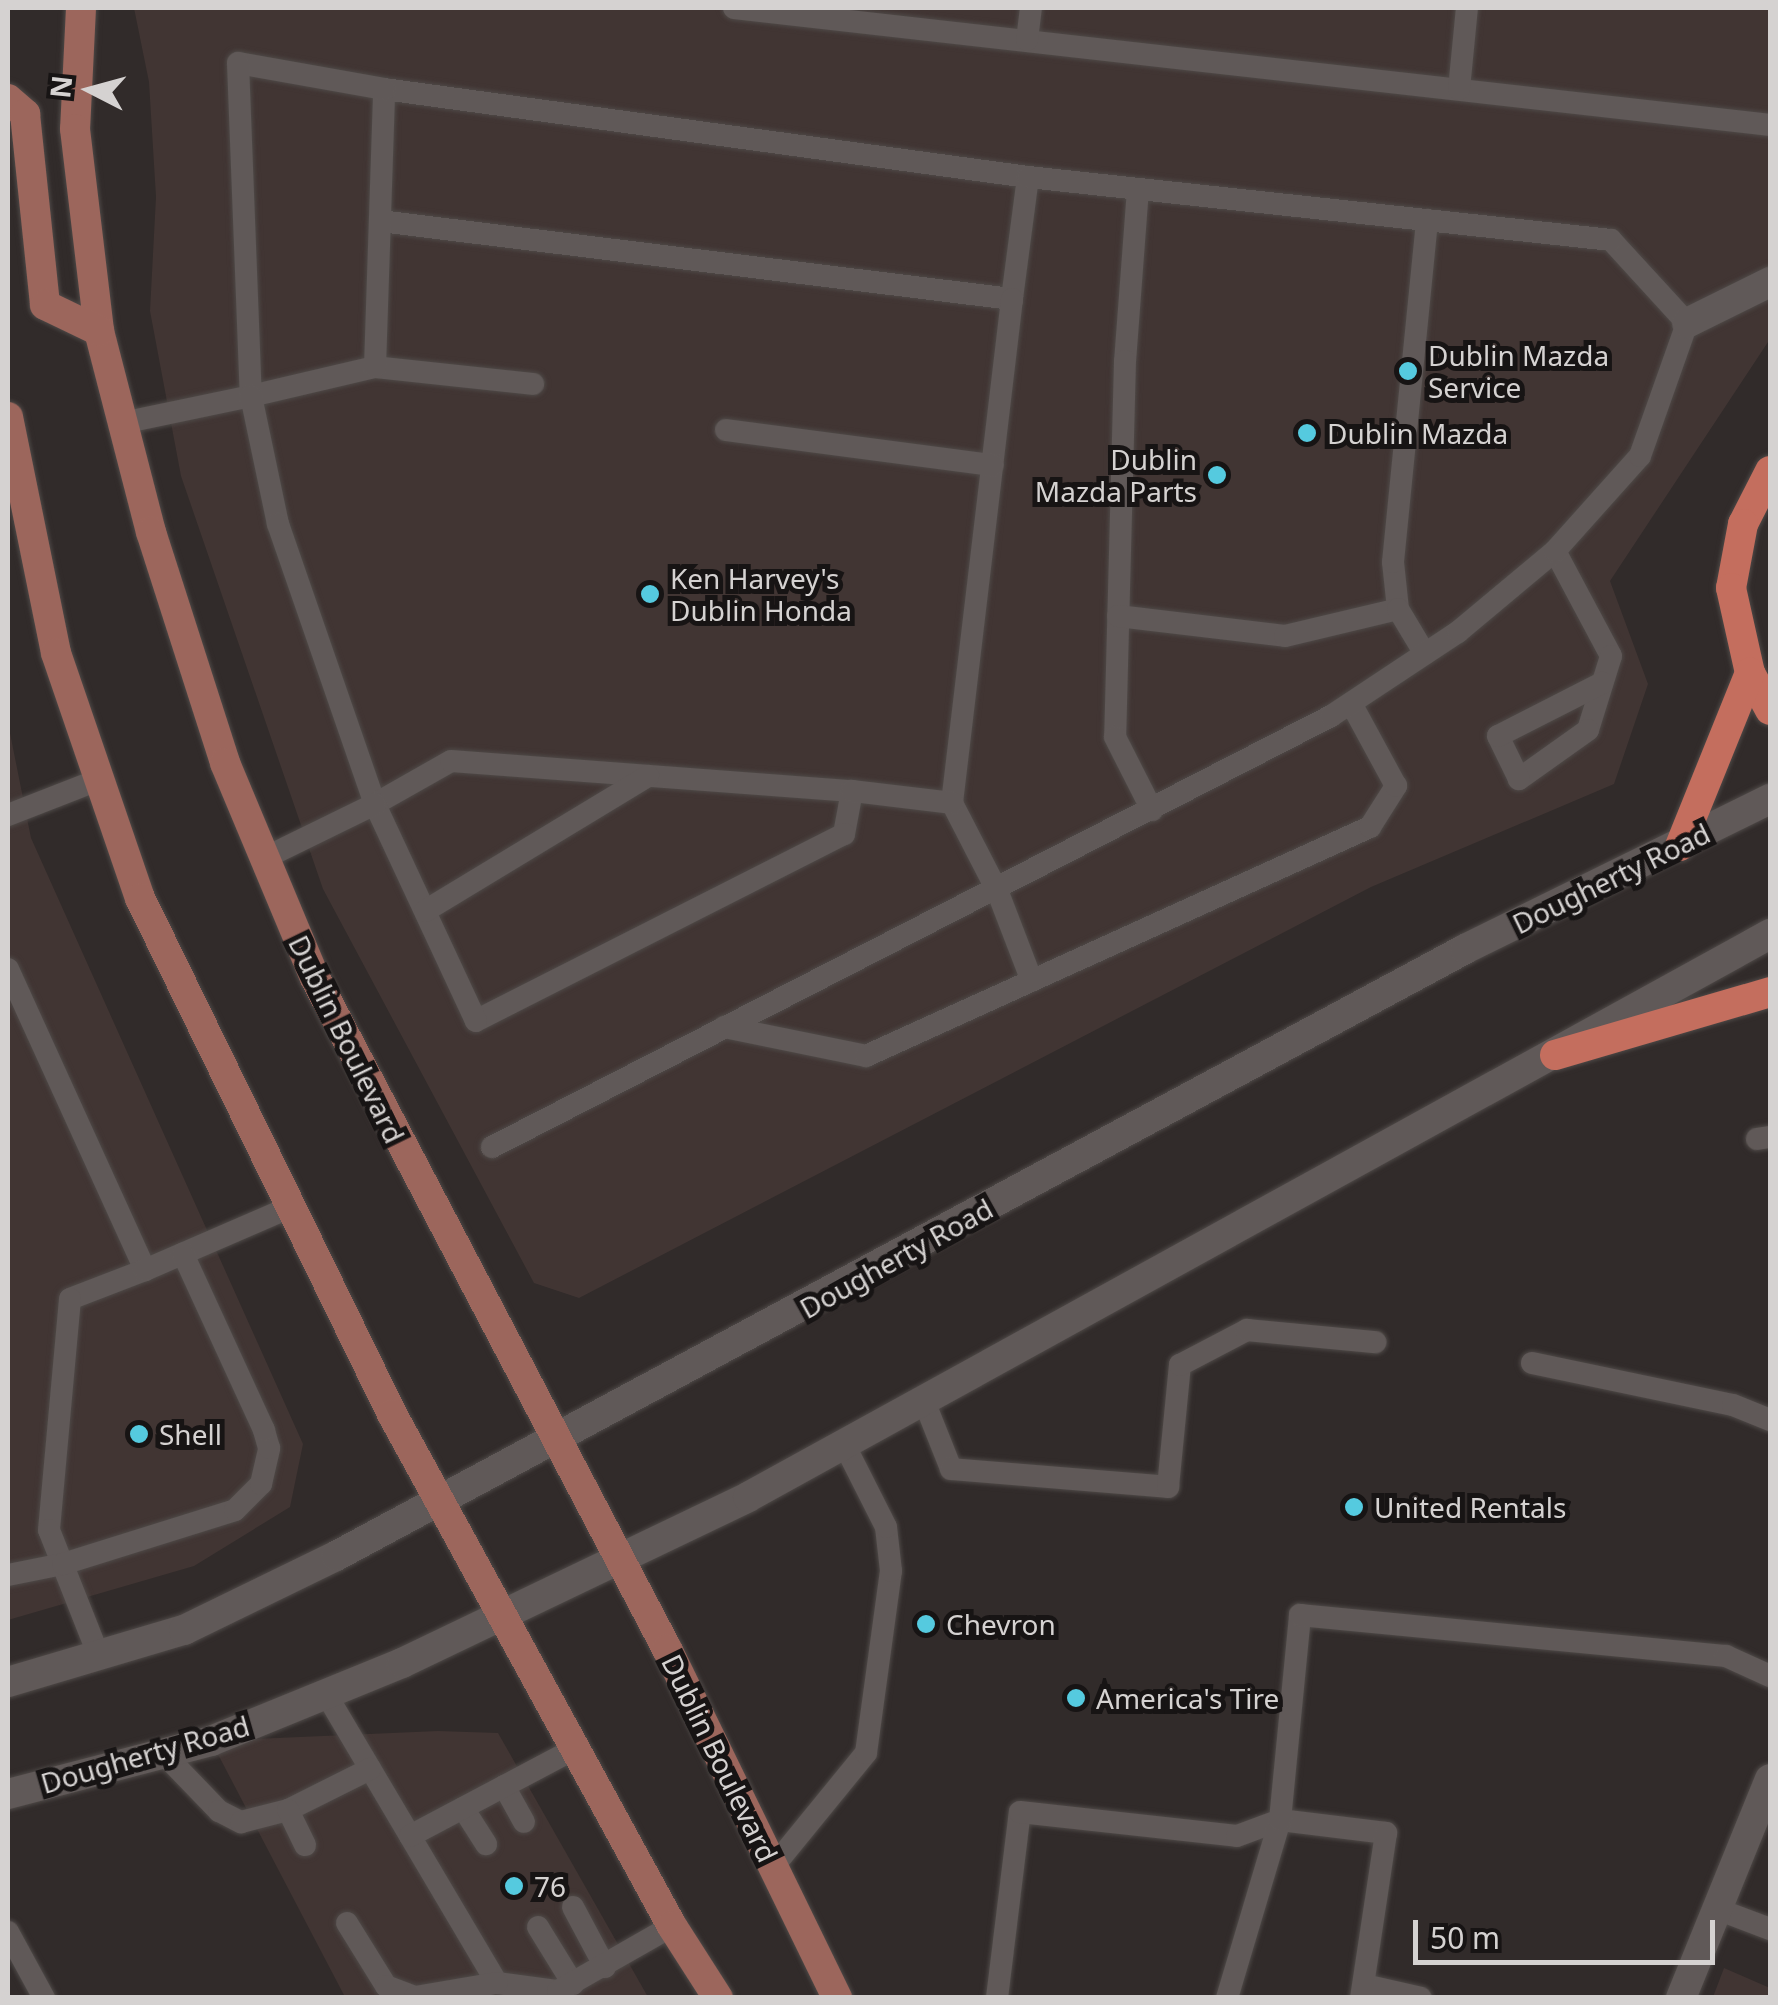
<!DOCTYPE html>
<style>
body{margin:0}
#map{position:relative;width:1778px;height:2005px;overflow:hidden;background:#312b2a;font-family:"Noto Sans",sans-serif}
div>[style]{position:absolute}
.built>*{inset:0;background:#413533}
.roads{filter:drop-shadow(0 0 2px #4e4947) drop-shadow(0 0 2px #4e4947)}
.service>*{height:22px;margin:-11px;padding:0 11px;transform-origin:11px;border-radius:11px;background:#605958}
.minor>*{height:30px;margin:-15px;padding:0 15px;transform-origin:15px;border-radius:15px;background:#605958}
.secondary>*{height:30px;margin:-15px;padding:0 15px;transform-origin:15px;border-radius:15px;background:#605958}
.primary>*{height:30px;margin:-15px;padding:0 15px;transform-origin:15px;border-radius:15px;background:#9c665c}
.motorway>*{height:30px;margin:-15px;padding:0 15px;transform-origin:15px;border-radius:15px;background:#c46e5e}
.dots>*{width:28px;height:28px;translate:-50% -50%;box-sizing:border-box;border:5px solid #171414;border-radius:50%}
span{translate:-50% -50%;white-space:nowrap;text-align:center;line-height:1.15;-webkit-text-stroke:10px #171414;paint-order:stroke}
.poi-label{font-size:28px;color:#d5d2d1}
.left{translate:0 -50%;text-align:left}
.right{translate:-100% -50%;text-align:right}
.street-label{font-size:28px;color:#d5d2d1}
.frame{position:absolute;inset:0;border:10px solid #d5d2d1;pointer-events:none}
.north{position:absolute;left:40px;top:40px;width:100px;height:100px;-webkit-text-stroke:8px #171414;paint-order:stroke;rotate:276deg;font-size:28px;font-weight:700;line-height:40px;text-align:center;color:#d5d2d1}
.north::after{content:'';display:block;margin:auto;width:35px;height:45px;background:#d5d2d1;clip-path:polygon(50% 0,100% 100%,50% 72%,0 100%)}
.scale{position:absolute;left:1413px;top:1920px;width:302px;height:45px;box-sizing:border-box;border:5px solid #d5d2d1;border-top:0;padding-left:12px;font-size:30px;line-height:35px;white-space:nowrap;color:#d5d2d1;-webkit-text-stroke:8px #171414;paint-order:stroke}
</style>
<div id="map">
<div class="built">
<i style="clip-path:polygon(134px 8px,1770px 8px,1770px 339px,1610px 581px,1648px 684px,1614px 784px,1371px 887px,579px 1298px,534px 1283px,323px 889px,181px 476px,150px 311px,156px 197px,149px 82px)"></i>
<i style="clip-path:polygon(8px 723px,31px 838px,303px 1444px,290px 1507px,194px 1566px,8px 1620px)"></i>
<i style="clip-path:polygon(438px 1731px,498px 1733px,648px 1997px,345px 1997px,211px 1741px)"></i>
<i style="clip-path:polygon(1724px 1968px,1770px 1988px,1770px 1997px,1713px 1997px)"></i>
</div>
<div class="roads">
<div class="service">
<i style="left:734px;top:8px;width:1043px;rotate:6.44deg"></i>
<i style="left:1027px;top:40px;width:32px;rotate:-83deg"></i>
<i style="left:384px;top:89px;width:650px;rotate:7.78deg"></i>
<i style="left:1028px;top:177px;width:123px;rotate:97.5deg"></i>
<i style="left:1459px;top:89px;width:81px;rotate:-84.4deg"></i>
<i style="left:1138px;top:189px;width:172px;rotate:94.3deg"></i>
<i style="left:1125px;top:361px;width:376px;rotate:91.5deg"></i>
<i style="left:1115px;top:737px;width:82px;rotate:63.1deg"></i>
<i style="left:380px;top:221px;width:637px;rotate:7.04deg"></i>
<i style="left:1012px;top:299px;width:508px;rotate:96.79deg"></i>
<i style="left:952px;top:803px;width:98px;rotate:62.7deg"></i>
<i style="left:997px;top:890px;width:97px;rotate:69deg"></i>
<i style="left:375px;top:367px;width:159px;rotate:6.1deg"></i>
<i style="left:122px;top:423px;width:132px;rotate:-11.8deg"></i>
<i style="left:251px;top:396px;width:127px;rotate:-13.2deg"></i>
<i style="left:375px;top:367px;width:278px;rotate:-88.1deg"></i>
<i style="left:384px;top:89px;width:148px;rotate:-169.9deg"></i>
<i style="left:238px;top:63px;width:333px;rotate:87.8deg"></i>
<i style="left:251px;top:396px;width:131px;rotate:78.1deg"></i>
<i style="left:278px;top:524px;width:296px;rotate:70.9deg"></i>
<i style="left:375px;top:804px;width:87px;rotate:-29.5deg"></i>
<i style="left:451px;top:761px;width:402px;rotate:4.3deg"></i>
<i style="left:852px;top:791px;width:44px;rotate:100.5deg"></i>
<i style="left:844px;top:834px;width:413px;rotate:153.1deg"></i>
<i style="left:476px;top:1021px;width:239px;rotate:-115deg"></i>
<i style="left:375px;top:804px;width:123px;rotate:153.9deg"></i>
<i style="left:726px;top:430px;width:269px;rotate:7.5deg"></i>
<i style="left:1555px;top:551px;width:119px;rotate:61.9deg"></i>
<i style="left:1611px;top:656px;width:77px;rotate:107.3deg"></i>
<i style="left:1588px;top:730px;width:85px;rotate:144.6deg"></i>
<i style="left:1519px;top:779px;width:48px;rotate:-116deg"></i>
<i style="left:1498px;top:736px;width:117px;rotate:-27deg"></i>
<i style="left:1398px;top:609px;width:47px;rotate:-96.1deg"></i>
<i style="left:1393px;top:562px;width:344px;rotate:-84.3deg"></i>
<i style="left:1118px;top:616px;width:168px;rotate:6.8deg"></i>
<i style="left:1285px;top:636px;width:116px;rotate:-13.4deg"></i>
<i style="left:1398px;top:609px;width:52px;rotate:59deg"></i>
<i style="left:852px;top:791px;width:101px;rotate:6.8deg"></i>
<i style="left:8px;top:815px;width:97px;rotate:-21.3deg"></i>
<i style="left:425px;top:911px;width:261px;rotate:-31.2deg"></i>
<i style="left:8px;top:969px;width:331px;rotate:65.5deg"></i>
<i style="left:145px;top:1270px;width:80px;rotate:158.9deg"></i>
<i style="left:70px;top:1299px;width:232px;rotate:95.2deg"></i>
<i style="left:49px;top:1530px;width:136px;rotate:68.4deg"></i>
<i style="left:724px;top:1027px;width:145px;rotate:11.5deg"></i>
<i style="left:866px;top:1056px;width:554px;rotate:-24.44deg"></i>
<i style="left:1370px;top:827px;width:49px;rotate:-57.6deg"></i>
<i style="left:1396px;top:786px;width:94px;rotate:-118.5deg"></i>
<i style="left:1757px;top:1139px;width:13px;rotate:-9deg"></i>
<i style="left:492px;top:1147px;width:943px;rotate:-27.19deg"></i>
<i style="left:1331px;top:716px;width:152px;rotate:-33.5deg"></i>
<i style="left:1458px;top:632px;width:126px;rotate:-39.9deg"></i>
<i style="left:1555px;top:551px;width:127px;rotate:-48.2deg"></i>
<i style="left:1640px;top:456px;width:141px;rotate:-70.5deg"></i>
<i style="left:1687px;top:323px;width:113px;rotate:-132.5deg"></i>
<i style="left:1611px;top:240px;width:586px;rotate:-173.83deg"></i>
<i style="left:145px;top:1270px;width:156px;rotate:-23.4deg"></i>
<i style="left:1532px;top:1363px;width:205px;rotate:11.8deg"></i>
<i style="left:1733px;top:1405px;width:40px;rotate:22deg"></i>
<i style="left:924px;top:1401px;width:73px;rotate:68.3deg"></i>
<i style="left:951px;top:1469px;width:218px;rotate:4.7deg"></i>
<i style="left:1168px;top:1487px;width:123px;rotate:-84.4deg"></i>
<i style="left:1180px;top:1365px;width:76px;rotate:-27.6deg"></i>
<i style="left:1247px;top:1330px;width:129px;rotate:5.4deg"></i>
<i style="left:8px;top:1575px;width:56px;rotate:-11.3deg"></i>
<i style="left:63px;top:1564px;width:180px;rotate:-17.4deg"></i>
<i style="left:235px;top:1510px;width:37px;rotate:-45deg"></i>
<i style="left:261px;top:1484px;width:37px;rotate:-77deg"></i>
<i style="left:269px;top:1448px;width:19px;rotate:-106deg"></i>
<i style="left:264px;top:1430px;width:194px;rotate:-114.7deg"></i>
<i style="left:326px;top:1694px;width:336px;rotate:59.4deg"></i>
<i style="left:497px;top:1983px;width:62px;rotate:7.5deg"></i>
<i style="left:163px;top:1753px;width:81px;rotate:46deg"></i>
<i style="left:219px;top:1811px;width:25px;rotate:27deg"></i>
<i style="left:241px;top:1822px;width:49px;rotate:-14.3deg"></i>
<i style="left:288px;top:1810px;width:92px;rotate:-26.6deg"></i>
<i style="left:504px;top:1786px;width:41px;rotate:60.9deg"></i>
<i style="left:463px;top:1808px;width:43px;rotate:57.4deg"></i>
<i style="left:288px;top:1810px;width:39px;rotate:64deg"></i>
<i style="left:410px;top:1836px;width:188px;rotate:-27.9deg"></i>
<i style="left:773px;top:1867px;width:147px;rotate:-50.8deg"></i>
<i style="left:866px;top:1753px;width:184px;rotate:-82.2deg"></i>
<i style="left:891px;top:1571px;width:44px;rotate:-96.5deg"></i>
<i style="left:886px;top:1527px;width:93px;rotate:-116.8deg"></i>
<i style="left:573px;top:1907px;width:68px;rotate:61.9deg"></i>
<i style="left:1717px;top:1909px;width:57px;rotate:20.7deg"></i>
<i style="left:347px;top:1923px;width:74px;rotate:58.2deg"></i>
<i style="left:386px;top:1986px;width:31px;rotate:21deg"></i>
<i style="left:415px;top:1997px;width:83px;rotate:-9.7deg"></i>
<i style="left:538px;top:1927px;width:67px;rotate:58.4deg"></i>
<i style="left:8px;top:1932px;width:75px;rotate:61.4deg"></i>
<i style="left:1364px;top:1985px;width:58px;rotate:12.8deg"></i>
<i style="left:561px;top:1998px;width:8px;rotate:-113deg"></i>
<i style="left:558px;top:1991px;width:131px;rotate:-29.7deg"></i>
<i style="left:997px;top:1998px;width:187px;rotate:-83deg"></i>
<i style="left:1020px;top:1812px;width:218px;rotate:6.3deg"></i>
<i style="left:1237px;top:1836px;width:46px;rotate:-20.4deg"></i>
<i style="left:1280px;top:1820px;width:107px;rotate:7deg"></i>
<i style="left:1386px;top:1833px;width:167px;rotate:98.6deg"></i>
<i style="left:1227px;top:1998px;width:186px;rotate:-73.4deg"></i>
<i style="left:1280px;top:1820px;width:206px;rotate:-84.4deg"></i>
<i style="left:1300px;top:1615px;width:428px;rotate:5.5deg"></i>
<i style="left:1726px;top:1656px;width:48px;rotate:24.4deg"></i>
</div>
<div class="minor">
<i style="left:1687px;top:323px;width:93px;rotate:-26.3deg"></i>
<i style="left:1681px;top:1998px;width:236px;rotate:-67.9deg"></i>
</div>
<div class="secondary">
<i style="left:8px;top:1682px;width:184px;rotate:-16.5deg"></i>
<i style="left:184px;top:1630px;width:169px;rotate:-26deg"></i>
<i style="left:336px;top:1556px;width:1282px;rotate:-28.26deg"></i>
<i style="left:1465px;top:949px;width:340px;rotate:-26.2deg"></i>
<i style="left:8px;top:1794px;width:210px;rotate:-14.6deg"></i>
<i style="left:211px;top:1741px;width:206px;rotate:-22.2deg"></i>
<i style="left:402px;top:1663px;width:384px;rotate:-25.6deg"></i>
<i style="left:748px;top:1497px;width:1167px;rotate:-28.85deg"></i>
</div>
<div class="primary">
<i style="left:81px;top:8px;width:121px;rotate:92.8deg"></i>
<i style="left:75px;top:129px;width:203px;rotate:83.2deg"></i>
<i style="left:99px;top:331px;width:208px;rotate:75.5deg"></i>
<i style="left:151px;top:532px;width:243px;rotate:72.2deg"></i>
<i style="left:225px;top:763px;width:233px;rotate:67.3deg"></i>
<i style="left:315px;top:978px;width:758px;rotate:62.32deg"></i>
<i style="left:667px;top:1649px;width:388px;rotate:64deg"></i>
<i style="left:8px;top:99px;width:23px;rotate:41deg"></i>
<i style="left:25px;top:114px;width:192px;rotate:84deg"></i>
<i style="left:45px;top:305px;width:60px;rotate:25.7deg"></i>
<i style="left:8px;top:417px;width:241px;rotate:78.5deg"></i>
<i style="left:56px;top:653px;width:259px;rotate:71.1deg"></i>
<i style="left:140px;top:898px;width:574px;rotate:63.97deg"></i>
<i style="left:392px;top:1414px;width:584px;rotate:61.33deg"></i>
<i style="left:672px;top:1926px;width:85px;rotate:57.4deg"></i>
</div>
<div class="motorway">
<i style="left:1770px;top:471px;width:59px;rotate:117deg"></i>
<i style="left:1743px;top:524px;width:65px;rotate:100.6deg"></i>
<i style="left:1731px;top:588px;width:87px;rotate:77.4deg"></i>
<i style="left:1750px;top:673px;width:42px;rotate:61.6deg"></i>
<i style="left:1680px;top:846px;width:187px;rotate:-68deg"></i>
<i style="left:1555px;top:1055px;width:224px;rotate:-16.3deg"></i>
</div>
</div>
<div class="dots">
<i style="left:1408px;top:371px;background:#55cadf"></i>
<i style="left:1307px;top:433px;background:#55cadf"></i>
<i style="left:1217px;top:475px;background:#55cadf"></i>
<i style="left:650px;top:594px;background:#55cadf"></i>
<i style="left:139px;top:1434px;background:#55cadf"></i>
<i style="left:1354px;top:1507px;background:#55cadf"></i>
<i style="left:926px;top:1624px;background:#55cadf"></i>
<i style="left:1076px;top:1698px;background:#55cadf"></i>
<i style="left:514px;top:1886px;background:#55cadf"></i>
</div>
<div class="poi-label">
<span class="left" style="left:1428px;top:371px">Dublin Mazda<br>Service</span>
<span class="left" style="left:1327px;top:433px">Dublin Mazda</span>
<span class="right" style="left:1197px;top:475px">Dublin<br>Mazda Parts</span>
<span class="left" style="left:670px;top:594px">Ken Harvey's<br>Dublin Honda</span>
<span class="left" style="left:159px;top:1434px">Shell</span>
<span class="left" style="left:1374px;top:1507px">United Rentals</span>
<span class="left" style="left:946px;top:1624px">Chevron</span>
<span class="left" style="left:1096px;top:1698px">America's Tire</span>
<span class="left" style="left:534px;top:1886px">76</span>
</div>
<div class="street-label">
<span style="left:1611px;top:878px;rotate:-26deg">Dougherty Road</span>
<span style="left:347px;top:1039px;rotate:64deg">Dublin Boulevard</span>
<span style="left:896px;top:1258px;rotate:-29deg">Dougherty Road</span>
<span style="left:145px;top:1754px;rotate:-16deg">Dougherty Road</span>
<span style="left:720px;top:1758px;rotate:64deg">Dublin Boulevard</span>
</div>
<div class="frame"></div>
<div class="north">N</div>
<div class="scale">50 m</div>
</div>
